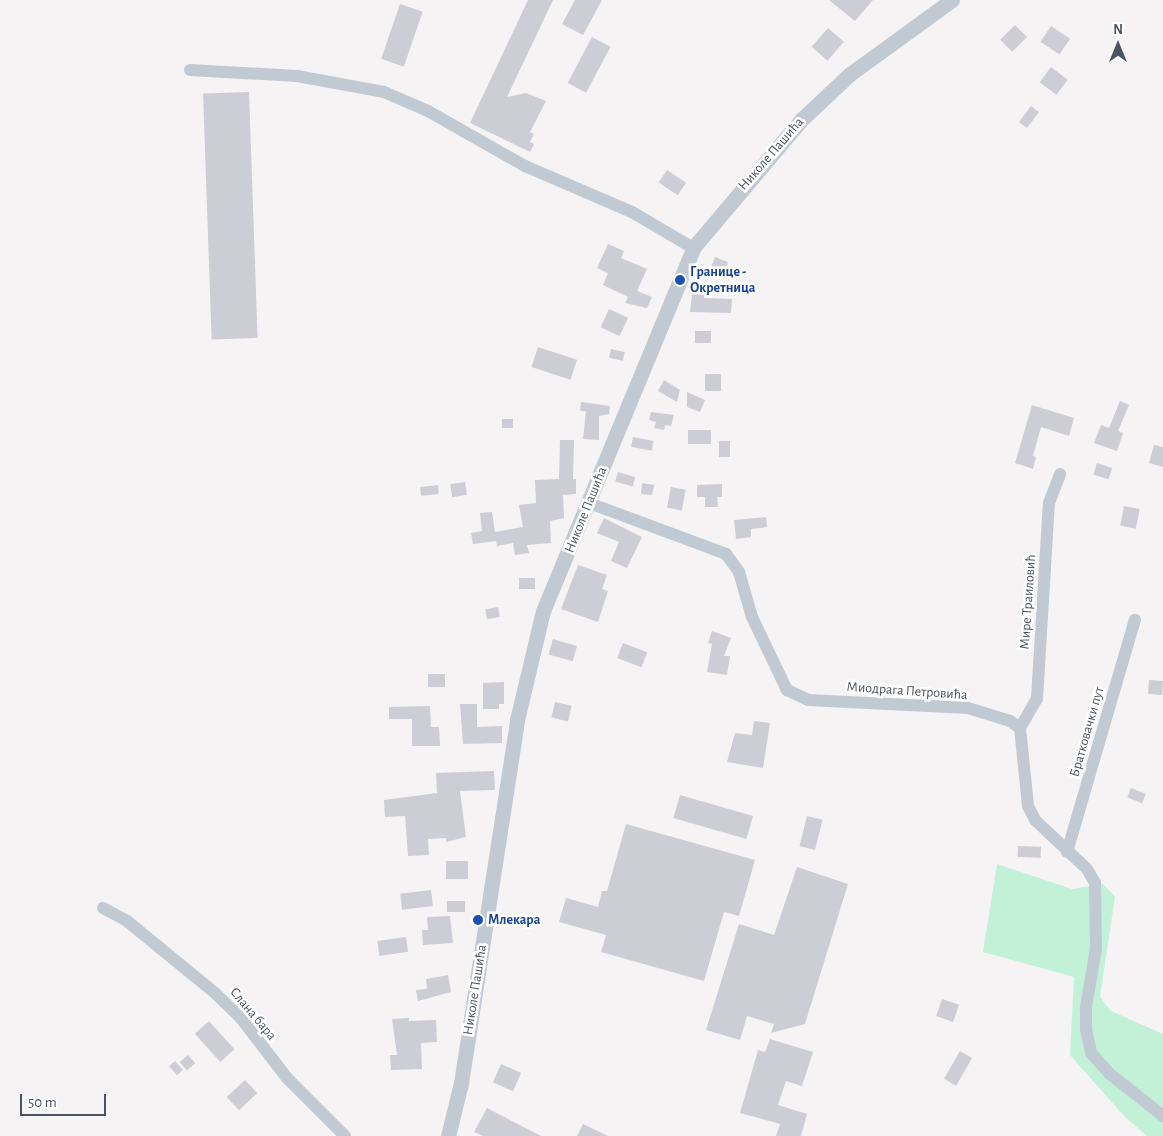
<!DOCTYPE html>
<meta charset="utf-8">
<style>
body{margin:0}
#map{position:relative;width:1163px;height:1136px;overflow:hidden;background:#f5f3f3;font-family:"Alegreya Sans",sans-serif}
div>[style]{position:absolute}
.green>*{inset:0;background:#c3f1d8}
.building>*{inset:0;background:#cdced5;transform-origin:0 0}
.minor>*{height:12px;margin:-6px;padding:0 6px;transform-origin:6px;border-radius:6px;background:#c1c9d2}
.tertiary>*{height:15px;margin:-7.5px;padding:0 7.5px;transform-origin:7.5px;border-radius:7.5px;background:#c1c9d2}
.dots>*{width:14px;height:14px;translate:-50% -50%;box-sizing:border-box;border:2px solid #fff;border-radius:50%}
span{translate:-50% -50%;white-space:nowrap;text-align:center;line-height:1.15;-webkit-text-stroke:5px #fff;paint-order:stroke}
.street-label{font-size:14px;color:#4a5461}
.transit-label{font-size:14px;color:#164399;font-weight:700}
.left{translate:0 -50%;text-align:left}
.north{position:absolute;left:1093px;top:20px;width:50px;height:50px;-webkit-text-stroke:4px #fff;paint-order:stroke;rotate:0deg;font-size:14px;font-weight:700;line-height:20px;text-align:center;color:#4a5461}
.north::after{content:'';display:block;margin:auto;width:18px;height:22px;background:#4a5461;clip-path:polygon(50% 0,100% 100%,50% 72%,0 100%)}
.scale{position:absolute;left:20px;top:1094px;width:86px;height:22px;box-sizing:border-box;border:2px solid #4a5461;border-top:0;padding-left:6px;font-size:15px;line-height:18px;white-space:nowrap;color:#4a5461;-webkit-text-stroke:4px #fff;paint-order:stroke}
</style>
<div id="map">
<div class="green">
<i style="clip-path:polygon(997px 864px,1072px 889px,1103px 884px,1115px 897px,1100px 997px,1111px 1011px,1163px 1034px,1163px 1136px,1147px 1136px,1125px 1117px,1070px 1055px,1074px 977px,983px 952px)"></i>
</div>
<div class="building">
<i style="clip-path:polygon(528px 0,553px 0,507px 97px,526px 93px,546px 101px,530px 132px,534px 134px,530px 142px,534px 144px,530px 152px,470px 123px)"></i>
<i style="clip-path:polygon(575px 0,602px 0,583px 35px,562px 24px)"></i>
<i style="clip-path:polygon(829px 0,873px 0,855px 21px)"></i>
<i style="left:400px;top:4px;width:24px;height:58px;rotate:19deg"></i>
<i style="left:1015px;top:25px;width:17px;height:21px;rotate:45deg"></i>
<i style="left:1051px;top:26px;width:23px;height:19px;rotate:34deg"></i>
<i style="left:828px;top:28px;width:21px;height:25px;rotate:41deg"></i>
<i style="left:592px;top:37px;width:21px;height:52px;rotate:28deg"></i>
<i style="left:1051px;top:67px;width:21px;height:19px;rotate:37deg"></i>
<i style="left:249px;top:92px;width:246px;height:46px;rotate:88deg"></i>
<i style="left:1031px;top:106px;width:10px;height:20px;rotate:37deg"></i>
<i style="left:667px;top:170px;width:23px;height:15px;rotate:34deg"></i>
<i style="clip-path:polygon(608px 244px,624px 251px,621px 258px,647px 269px,637px 291px,652px 297px,647px 308px,625px 303px,628px 297px,603px 285px,608px 273px,597px 268px)"></i>
<i style="left:715px;top:257px;width:14px;height:10px;rotate:21deg"></i>
<i style="clip-path:polygon(693px 286px,706px 288px,704px 298px,732px 299px,731px 313px,690px 312px)"></i>
<i style="left:609px;top:309px;width:21px;height:20px;rotate:25deg"></i>
<i style="left:695px;top:331px;width:16px;height:12px"></i>
<i style="left:538px;top:347px;width:41px;height:21px;rotate:18deg"></i>
<i style="left:611px;top:349px;width:14px;height:9px;rotate:12deg"></i>
<i style="left:705px;top:374px;width:16px;height:17px"></i>
<i style="clip-path:polygon(664px 380px,680px 390px,677px 402px,658px 391px)"></i>
<i style="clip-path:polygon(687px 392px,705px 400px,700px 412px,687px 407px)"></i>
<i style="clip-path:polygon(1120px 401px,1129px 405px,1118px 431px,1123px 433px,1117px 451px,1094px 443px,1101px 425px,1109px 428px)"></i>
<i style="clip-path:polygon(581px 402px,610px 406px,609px 414px,599px 416px,599px 440px,583px 439px,586px 411px,580px 411px)"></i>
<i style="clip-path:polygon(1032px 405px,1074px 418px,1069px 436px,1041px 427px,1033px 456px,1036px 457px,1033px 469px,1015px 463px)"></i>
<i style="clip-path:polygon(651px 412px,674px 415px,671px 426px,665px 425px,664px 430px,654px 428px,656px 422px,649px 420px)"></i>
<i style="left:502px;top:419px;width:11px;height:9px"></i>
<i style="left:688px;top:430px;width:23px;height:14px"></i>
<i style="left:633px;top:437px;width:21px;height:10px;rotate:11deg"></i>
<i style="clip-path:polygon(560px 440px,574px 440px,573px 479px,576px 479px,576px 494px,563px 495px,564px 518px,550px 521px,551px 543px,527px 545px,529px 553px,515px 555px,513px 543px,497px 546px,496px 541px,473px 544px,471px 533px,482px 531px,480px 513px,492px 512px,495px 532px,523px 527px,519px 505px,536px 503px,535px 480px,559px 479px)"></i>
<i style="left:719px;top:441px;width:11px;height:16px"></i>
<i style="clip-path:polygon(1154px 445px,1163px 447px,1163px 467px,1149px 463px)"></i>
<i style="left:1097px;top:463px;width:16px;height:12px;rotate:18deg"></i>
<i style="left:618px;top:472px;width:18px;height:10px;rotate:16deg"></i>
<i style="left:465px;top:482px;width:13px;height:15px;rotate:81deg"></i>
<i style="clip-path:polygon(642px 483px,654px 485px,652px 495px,641px 494px)"></i>
<i style="clip-path:polygon(722px 484px,722px 497px,717px 497px,718px 507px,705px 507px,705px 497px,697px 497px,697px 485px)"></i>
<i style="left:438px;top:485px;width:9px;height:18px;rotate:84deg"></i>
<i style="left:671px;top:487px;width:15px;height:21px;rotate:11deg"></i>
<i style="left:1124px;top:506px;width:16px;height:20px;rotate:11deg"></i>
<i style="clip-path:polygon(766px 517px,767px 527px,751px 529px,751px 537px,736px 539px,734px 520px)"></i>
<i style="clip-path:polygon(604px 518px,642px 537px,627px 568px,611px 561px,619px 542px,597px 533px)"></i>
<i style="clip-path:polygon(578px 565px,607px 575px,602px 589px,608px 591px,598px 622px,561px 609px)"></i>
<i style="left:519px;top:578px;width:16px;height:11px"></i>
<i style="left:498px;top:607px;width:10px;height:13px;rotate:79deg"></i>
<i style="clip-path:polygon(712px 631px,731px 638px,724px 656px,730px 656px,727px 675px,707px 672px,712px 644px,708px 643px)"></i>
<i style="left:553px;top:639px;width:25px;height:16px;rotate:16deg"></i>
<i style="left:623px;top:643px;width:26px;height:16px;rotate:21deg"></i>
<i style="left:428px;top:674px;width:17px;height:13px"></i>
<i style="left:1149px;top:680px;width:14px;height:14px;rotate:4deg"></i>
<i style="clip-path:polygon(504px 682px,504px 704px,499px 704px,499px 709px,483px 709px,483px 683px)"></i>
<i style="left:555px;top:702px;width:17px;height:16px;rotate:13deg"></i>
<i style="clip-path:polygon(460px 704px,477px 704px,477px 727px,502px 726px,502px 743px,463px 744px)"></i>
<i style="clip-path:polygon(430px 706px,431px 727px,439px 727px,440px 746px,412px 746px,412px 719px,389px 719px,389px 707px)"></i>
<i style="clip-path:polygon(754px 721px,770px 723px,763px 768px,727px 762px,735px 733px,752px 735px)"></i>
<i style="clip-path:polygon(494px 771px,495px 790px,460px 791px,466px 837px,446px 842px,446px 838px,428px 839px,429px 855px,408px 856px,405px 816px,385px 817px,384px 800px,437px 793px,436px 773px)"></i>
<i style="left:1131px;top:788px;width:16px;height:10px;rotate:22deg"></i>
<i style="left:680px;top:795px;width:76px;height:24px;rotate:16deg"></i>
<i style="left:807px;top:816px;width:16px;height:31px;rotate:14deg"></i>
<i style="clip-path:polygon(626px 824px,755px 860px,739px 916px,724px 912px,704px 981px,601px 952px,606px 935px,559px 922px,566px 898px,598px 907px,602px 891px,607px 891px)"></i>
<i style="left:1018px;top:846px;width:23px;height:11px;rotate:2deg"></i>
<i style="left:446px;top:861px;width:22px;height:18px"></i>
<i style="clip-path:polygon(797px 867px,848px 884px,805px 1024px,771px 1033px,774px 1024px,747px 1016px,740px 1040px,706px 1030px,739px 924px,774px 935px)"></i>
<i style="left:431px;top:890px;width:16px;height:31px;rotate:83deg"></i>
<i style="left:465px;top:901px;width:11px;height:18px;rotate:90deg"></i>
<i style="clip-path:polygon(450px 916px,453px 943px,423px 945px,422px 930px,428px 930px,427px 917px)"></i>
<i style="left:406px;top:937px;width:15px;height:29px;rotate:82deg"></i>
<i style="clip-path:polygon(448px 975px,451px 992px,418px 1001px,416px 990px,427px 989px,426px 979px)"></i>
<i style="left:942px;top:999px;width:18px;height:18px;rotate:19deg"></i>
<i style="clip-path:polygon(409px 1018px,409px 1021px,436px 1020px,437px 1042px,421px 1043px,422px 1069px,391px 1070px,390px 1055px,397px 1055px,392px 1019px)"></i>
<i style="left:209px;top:1021px;width:38px;height:19px;rotate:48deg"></i>
<i style="clip-path:polygon(770px 1039px,813px 1052px,802px 1086px,786px 1081px,778px 1105px,807px 1114px,801px 1136px,776px 1136px,780px 1124px,740px 1113px,758px 1050px,765px 1052px)"></i>
<i style="left:960px;top:1051px;width:14px;height:32px;rotate:30deg"></i>
<i style="left:188px;top:1055px;width:11px;height:11px;rotate:49deg"></i>
<i style="left:175px;top:1061px;width:12px;height:8px;rotate:48deg"></i>
<i style="left:501px;top:1064px;width:22px;height:20px;rotate:24deg"></i>
<i style="left:245px;top:1080px;width:18px;height:25px;rotate:47deg"></i>
<i style="clip-path:polygon(487px 1108px,541px 1136px,483px 1136px,474px 1132px)"></i>
<i style="clip-path:polygon(583px 1124px,608px 1136px,577px 1136px)"></i>
</div>
<div class="minor">
<i style="left:190px;top:70px;width:107px;rotate:3.2deg"></i>
<i style="left:297px;top:76px;width:88px;rotate:10.4deg"></i>
<i style="left:384px;top:92px;width:48px;rotate:23.4deg"></i>
<i style="left:428px;top:111px;width:112px;rotate:29.6deg"></i>
<i style="left:525px;top:166px;width:116px;rotate:23.3deg"></i>
<i style="left:632px;top:212px;width:71px;rotate:30.5deg"></i>
<i style="left:589px;top:503px;width:146px;rotate:20.4deg"></i>
<i style="left:726px;top:554px;width:22px;rotate:54deg"></i>
<i style="left:739px;top:572px;width:47px;rotate:73.9deg"></i>
<i style="left:752px;top:617px;width:81px;rotate:64.4deg"></i>
<i style="left:787px;top:690px;width:23px;rotate:25deg"></i>
<i style="left:808px;top:700px;width:160px;rotate:2.9deg"></i>
<i style="left:968px;top:708px;width:44px;rotate:17.2deg"></i>
<i style="left:1010px;top:721px;width:12px;rotate:35deg"></i>
<i style="left:1020px;top:728px;width:78px;rotate:84.1deg"></i>
<i style="left:1028px;top:806px;width:16px;rotate:63deg"></i>
<i style="left:1035px;top:820px;width:71px;rotate:43.3deg"></i>
<i style="left:1087px;top:869px;width:16px;rotate:60deg"></i>
<i style="left:1095px;top:883px;width:65px;rotate:89.1deg"></i>
<i style="left:1096px;top:948px;width:60px;rotate:99.6deg"></i>
<i style="left:1086px;top:1007px;width:22px;rotate:90deg"></i>
<i style="left:1086px;top:1029px;width:25px;rotate:78deg"></i>
<i style="left:1091px;top:1053px;width:28px;rotate:48deg"></i>
<i style="left:1110px;top:1074px;width:68px;rotate:38.4deg"></i>
<i style="left:1020px;top:728px;width:34px;rotate:-60deg"></i>
<i style="left:1037px;top:698px;width:195px;rotate:-86.5deg"></i>
<i style="left:1049px;top:503px;width:31px;rotate:-69deg"></i>
<i style="left:1067px;top:852px;width:242px;rotate:-73.7deg"></i>
<i style="left:103px;top:908px;width:27px;rotate:28deg"></i>
<i style="left:127px;top:921px;width:114px;rotate:39.3deg"></i>
<i style="left:215px;top:993px;width:35px;rotate:44deg"></i>
<i style="left:240px;top:1017px;width:77px;rotate:52.4deg"></i>
<i style="left:287px;top:1078px;width:82px;rotate:45deg"></i>
</div>
<div class="tertiary">
<i style="left:448px;top:1136px;width:55px;rotate:-76.2deg"></i>
<i style="left:461px;top:1083px;width:367px;rotate:-81.2deg"></i>
<i style="left:517px;top:720px;width:112px;rotate:-76.6deg"></i>
<i style="left:543px;top:611px;width:393px;rotate:-67.5deg"></i>
<i style="left:693px;top:248px;width:169px;rotate:-49.8deg"></i>
<i style="left:802px;top:119px;width:66px;rotate:-43.2deg"></i>
<i style="left:850px;top:74px;width:126px;rotate:-36deg"></i>
</div>
<div class="dots">
<i style="left:680px;top:280px;background:#1a4fb4"></i>
<i style="left:478px;top:920px;background:#1a4fb4"></i>
</div>
<div class="street-label">
<span style="left:771px;top:154px;rotate:-49deg">Николе Пашића</span>
<span style="left:586px;top:510px;rotate:-68deg">Николе Пашића</span>
<span style="left:1028px;top:602px;rotate:-86deg">Мире Траиловић</span>
<span style="left:907px;top:691px;rotate:4deg">Миодрага Петровића</span>
<span style="left:1087px;top:732px;rotate:-74deg">Братковачки пут</span>
<span style="left:475px;top:990px;rotate:-81deg">Николе Пашића</span>
<span style="left:253px;top:1014px;rotate:50deg">Слана бара</span>
</div>
<div class="transit-label">
<span class="left" style="left:690px;top:280px">Границе -<br>Окретница</span>
<span class="left" style="left:488px;top:920px">Млекара</span>
</div>
<div class="north">N</div>
<div class="scale">50 m</div>
</div>
